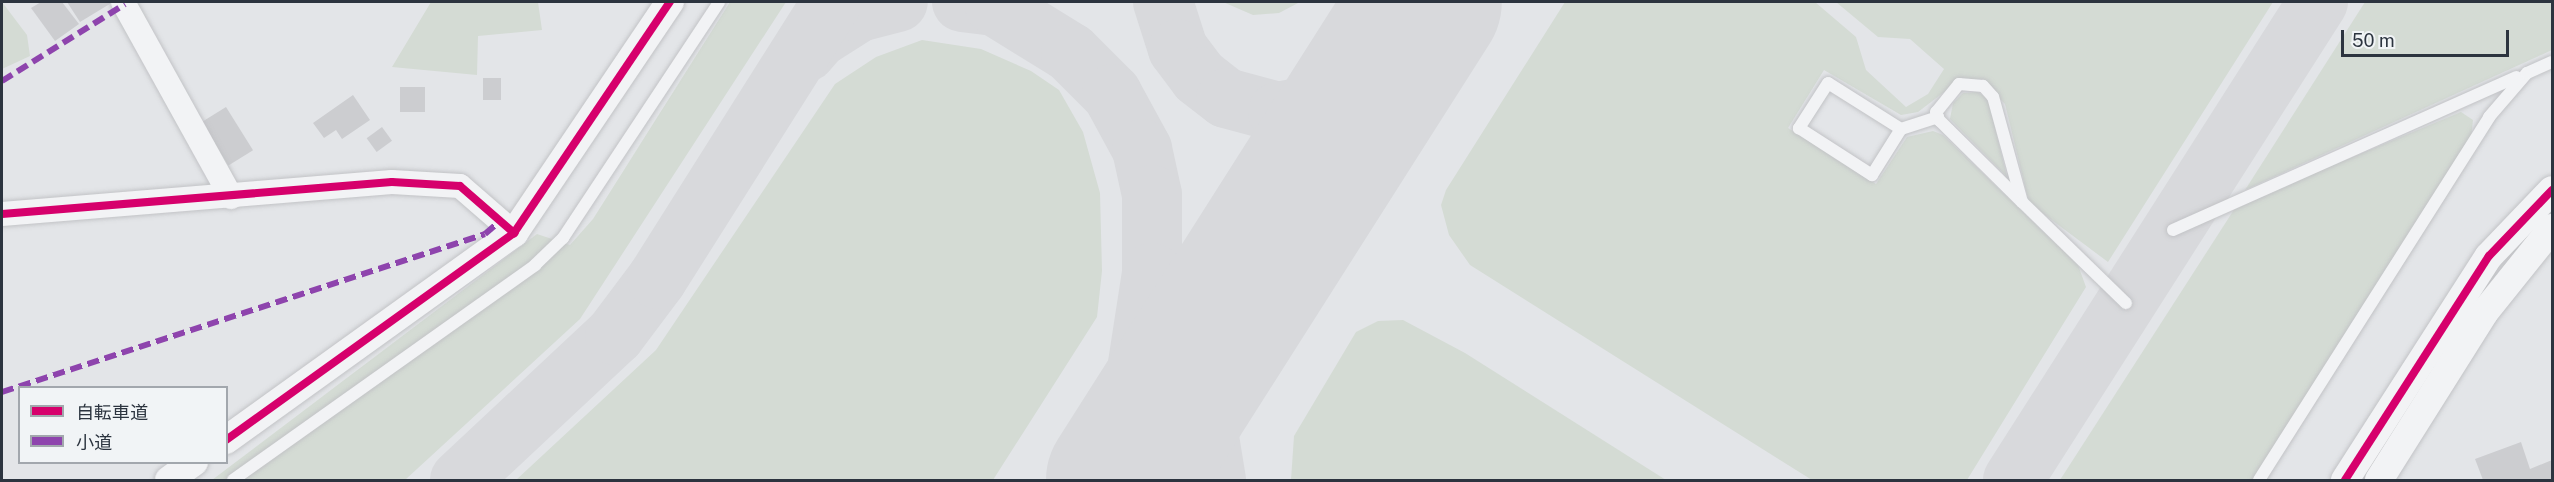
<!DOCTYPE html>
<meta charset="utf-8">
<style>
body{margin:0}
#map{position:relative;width:2554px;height:482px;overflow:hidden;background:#e3e5e8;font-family:"Public Sans","Noto Sans JP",sans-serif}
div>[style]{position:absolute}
.green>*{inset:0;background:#d4dbd4}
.taxiway>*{height:60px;margin:-30px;padding:0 30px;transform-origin:30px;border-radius:30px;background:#d8d9dc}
.runway>*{height:152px;margin:-76px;padding:0 76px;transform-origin:76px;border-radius:76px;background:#d8d9dc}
.building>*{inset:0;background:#cccdd0;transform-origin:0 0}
.roads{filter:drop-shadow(0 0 2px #c2c3c6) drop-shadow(0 0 2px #c2c3c6)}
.service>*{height:12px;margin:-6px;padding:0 6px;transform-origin:6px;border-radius:6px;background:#f2f3f5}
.minor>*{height:24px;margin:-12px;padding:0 12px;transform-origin:12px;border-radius:12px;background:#f2f3f5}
.tertiary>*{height:28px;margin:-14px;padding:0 14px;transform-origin:14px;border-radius:14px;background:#f2f3f5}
.quiet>*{height:6px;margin-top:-3px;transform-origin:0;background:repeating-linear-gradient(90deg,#8e44ad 0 12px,transparent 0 18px)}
.cycleway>*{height:8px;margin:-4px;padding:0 4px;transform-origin:4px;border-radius:4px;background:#d6006c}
span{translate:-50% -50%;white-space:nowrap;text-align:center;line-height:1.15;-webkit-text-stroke:6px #f1f4f6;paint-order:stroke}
.frame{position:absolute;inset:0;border:3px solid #2c343f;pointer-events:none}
.legend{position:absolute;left:18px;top:386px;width:210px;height:78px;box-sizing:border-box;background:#f1f4f6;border:2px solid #a2a7ad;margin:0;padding:8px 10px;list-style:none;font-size:18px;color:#2c343f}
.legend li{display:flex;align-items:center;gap:12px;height:30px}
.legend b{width:30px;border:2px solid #a2a7ad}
.scale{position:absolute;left:2341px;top:30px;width:168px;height:27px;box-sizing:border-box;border:3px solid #2c343f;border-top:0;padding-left:8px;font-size:18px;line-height:21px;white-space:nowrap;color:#2c343f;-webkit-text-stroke:4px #f1f4f6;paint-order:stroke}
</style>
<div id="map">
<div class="green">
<i style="clip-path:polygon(2px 2px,27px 35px,30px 56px,2px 69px)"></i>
<i style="clip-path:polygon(431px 2px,538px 2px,542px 30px,478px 36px,477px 75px,392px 67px)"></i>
<i style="clip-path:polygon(730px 2px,786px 2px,580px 319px,405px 480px,212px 480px,537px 234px,570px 245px,593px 219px)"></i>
<i style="clip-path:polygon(1223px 2px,1300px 2px,1279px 13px,1253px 15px)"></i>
<i style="clip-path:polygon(1565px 2px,1815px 2px,1856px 37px,1866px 70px,1906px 107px,1928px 94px,1944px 69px,1910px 39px,1878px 37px,1836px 2px,2273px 2px,2108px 262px,2029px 203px,2005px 104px,1981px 80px,1961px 79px,1918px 112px,1901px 115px,1824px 70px,1788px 128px,1876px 184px,1907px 137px,1933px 131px,1943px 135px,2078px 265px,2086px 287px,1967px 480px,1812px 480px,1470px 265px,1449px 235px,1441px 205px,1446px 190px)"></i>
<i style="clip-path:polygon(2365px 2px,2552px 2px,2552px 50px,2245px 190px)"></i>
<i style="clip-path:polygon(922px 40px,981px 49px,1031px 71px,1059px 90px,1083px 132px,1100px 193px,1102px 271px,1097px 317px,993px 480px,516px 480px,656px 350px,835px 84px,876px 57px)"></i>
<i style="clip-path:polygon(1977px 92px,1988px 98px,2007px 177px,1950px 119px,1953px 103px,1963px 93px)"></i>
<i style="clip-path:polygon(2461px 112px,2473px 120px,2471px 138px,2253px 480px,2060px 480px,2237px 205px)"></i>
<i style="clip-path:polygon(1403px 320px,1465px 353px,1666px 480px,1291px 480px,1294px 436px,1356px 332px,1378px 321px)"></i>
</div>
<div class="taxiway">
<i style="left:962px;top:2px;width:33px;rotate:7deg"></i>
<i style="left:995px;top:6px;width:89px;rotate:31.7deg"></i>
<i style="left:1071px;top:53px;width:58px;rotate:45deg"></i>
<i style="left:1112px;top:94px;width:63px;rotate:61.4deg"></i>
<i style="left:1142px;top:149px;width:47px;rotate:77.7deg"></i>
<i style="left:1152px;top:195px;width:78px;rotate:90deg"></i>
<i style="left:1152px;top:273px;width:164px;rotate:98.8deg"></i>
<i style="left:1127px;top:435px;width:48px;rotate:109.6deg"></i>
<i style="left:1163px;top:2px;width:49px;rotate:72.3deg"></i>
<i style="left:1178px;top:49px;width:35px;rotate:53deg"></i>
<i style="left:1199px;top:77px;width:34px;rotate:38deg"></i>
<i style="left:1226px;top:98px;width:54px;rotate:15.1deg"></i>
<i style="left:1278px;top:112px;width:63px;rotate:-11deg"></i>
<i style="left:1340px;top:100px;width:23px;rotate:-31deg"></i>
<i style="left:1360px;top:88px;width:68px;rotate:-49.8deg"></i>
<i style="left:806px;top:52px;width:18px;rotate:-49deg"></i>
<i style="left:818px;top:38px;width:49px;rotate:-32.4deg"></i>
<i style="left:859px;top:12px;width:40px;rotate:-14.4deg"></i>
<i style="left:460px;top:480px;width:212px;rotate:-43.1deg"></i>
<i style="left:615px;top:335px;width:70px;rotate:-53.1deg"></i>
<i style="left:657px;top:279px;width:328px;rotate:-57.7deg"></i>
<i style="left:1216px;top:480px;width:62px;rotate:-99.3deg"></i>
<i style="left:1206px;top:419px;width:81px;rotate:-75.8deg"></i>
<i style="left:1226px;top:340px;width:64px;rotate:-69deg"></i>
<i style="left:2013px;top:480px;width:567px;rotate:-57.46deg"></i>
</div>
<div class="runway">
<i style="left:1122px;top:480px;width:566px;rotate:-57.54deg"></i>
</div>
<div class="building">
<i style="clip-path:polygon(41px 2px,62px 2px,79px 24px,55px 41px,31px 8px)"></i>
<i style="clip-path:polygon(67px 2px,113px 2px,80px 22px)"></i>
<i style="left:483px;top:78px;width:18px;height:22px"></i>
<i style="left:400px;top:87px;width:25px;height:25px"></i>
<i style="clip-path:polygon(353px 95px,370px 120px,342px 139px,336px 130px,324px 138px,313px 123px)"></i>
<i style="left:226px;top:107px;width:51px;height:29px;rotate:58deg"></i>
<i style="left:382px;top:127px;width:17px;height:19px;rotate:54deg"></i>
<i style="clip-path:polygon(2521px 442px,2530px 469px,2552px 460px,2552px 480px,2483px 480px,2475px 459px)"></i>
</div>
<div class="roads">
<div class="service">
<i style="left:1901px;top:129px;width:86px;rotate:-147.8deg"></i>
<i style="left:1828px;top:83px;width:54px;rotate:122.8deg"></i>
<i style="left:1799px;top:128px;width:87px;rotate:32.8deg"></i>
<i style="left:1872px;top:175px;width:54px;rotate:-57.8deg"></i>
<i style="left:1901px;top:129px;width:39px;rotate:-18deg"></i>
<i style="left:2022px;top:202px;width:109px;rotate:-105.4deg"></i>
<i style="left:1993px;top:97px;width:15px;rotate:-132deg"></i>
<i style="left:1983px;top:86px;width:24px;rotate:-175deg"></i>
<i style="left:1959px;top:84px;width:36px;rotate:129deg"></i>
<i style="left:1936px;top:112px;width:9px;rotate:69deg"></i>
<i style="left:1939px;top:120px;width:117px;rotate:44.7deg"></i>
<i style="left:2022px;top:202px;width:145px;rotate:44.2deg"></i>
<i style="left:2173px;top:230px;width:376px;rotate:-24deg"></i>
<i style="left:233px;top:480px;width:371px;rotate:-35.4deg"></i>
<i style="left:535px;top:265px;width:39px;rotate:-44deg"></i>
<i style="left:563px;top:238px;width:283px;rotate:-56.5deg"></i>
<i style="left:2259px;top:480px;width:430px;rotate:-57.6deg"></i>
<i style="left:2489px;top:117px;width:58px;rotate:-49.2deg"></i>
<i style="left:2527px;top:73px;width:27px;rotate:-24deg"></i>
</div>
<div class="minor">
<i style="left:123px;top:2px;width:223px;rotate:61deg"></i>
<i style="left:2px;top:214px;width:391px;rotate:-4.7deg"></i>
<i style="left:392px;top:182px;width:68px;rotate:3.4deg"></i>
<i style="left:460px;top:186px;width:72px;rotate:41deg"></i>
</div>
<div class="tertiary">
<i style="left:226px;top:440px;width:355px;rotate:-35.7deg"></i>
<i style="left:514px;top:233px;width:279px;rotate:-56deg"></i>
<i style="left:169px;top:480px;width:31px;rotate:-36deg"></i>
<i style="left:2345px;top:480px;width:266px;rotate:-57.3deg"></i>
<i style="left:2489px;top:256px;width:91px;rotate:-46.3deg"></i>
<i style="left:2379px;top:480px;width:197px;rotate:-57.8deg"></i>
<i style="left:2484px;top:313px;width:109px;rotate:-51.3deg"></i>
</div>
</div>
<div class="quiet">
<i style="left:2px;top:81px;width:145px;rotate:-32deg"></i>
<i style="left:2px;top:392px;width:508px;rotate:-18.11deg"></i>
<i style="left:485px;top:234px;width:20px;rotate:-41deg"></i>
</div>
<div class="cycleway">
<i style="left:2px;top:214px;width:391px;rotate:-4.7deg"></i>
<i style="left:392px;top:182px;width:68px;rotate:3.4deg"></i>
<i style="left:460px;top:186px;width:72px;rotate:41deg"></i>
<i style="left:226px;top:440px;width:355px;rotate:-35.7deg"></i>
<i style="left:514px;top:233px;width:279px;rotate:-56deg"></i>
<i style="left:2345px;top:480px;width:266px;rotate:-57.3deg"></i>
<i style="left:2489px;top:256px;width:91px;rotate:-46.3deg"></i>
</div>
<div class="frame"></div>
<ul class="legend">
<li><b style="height:8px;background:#d6006c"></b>自転車道</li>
<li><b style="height:8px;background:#8e44ad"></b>小道</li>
</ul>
<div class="scale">50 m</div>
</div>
